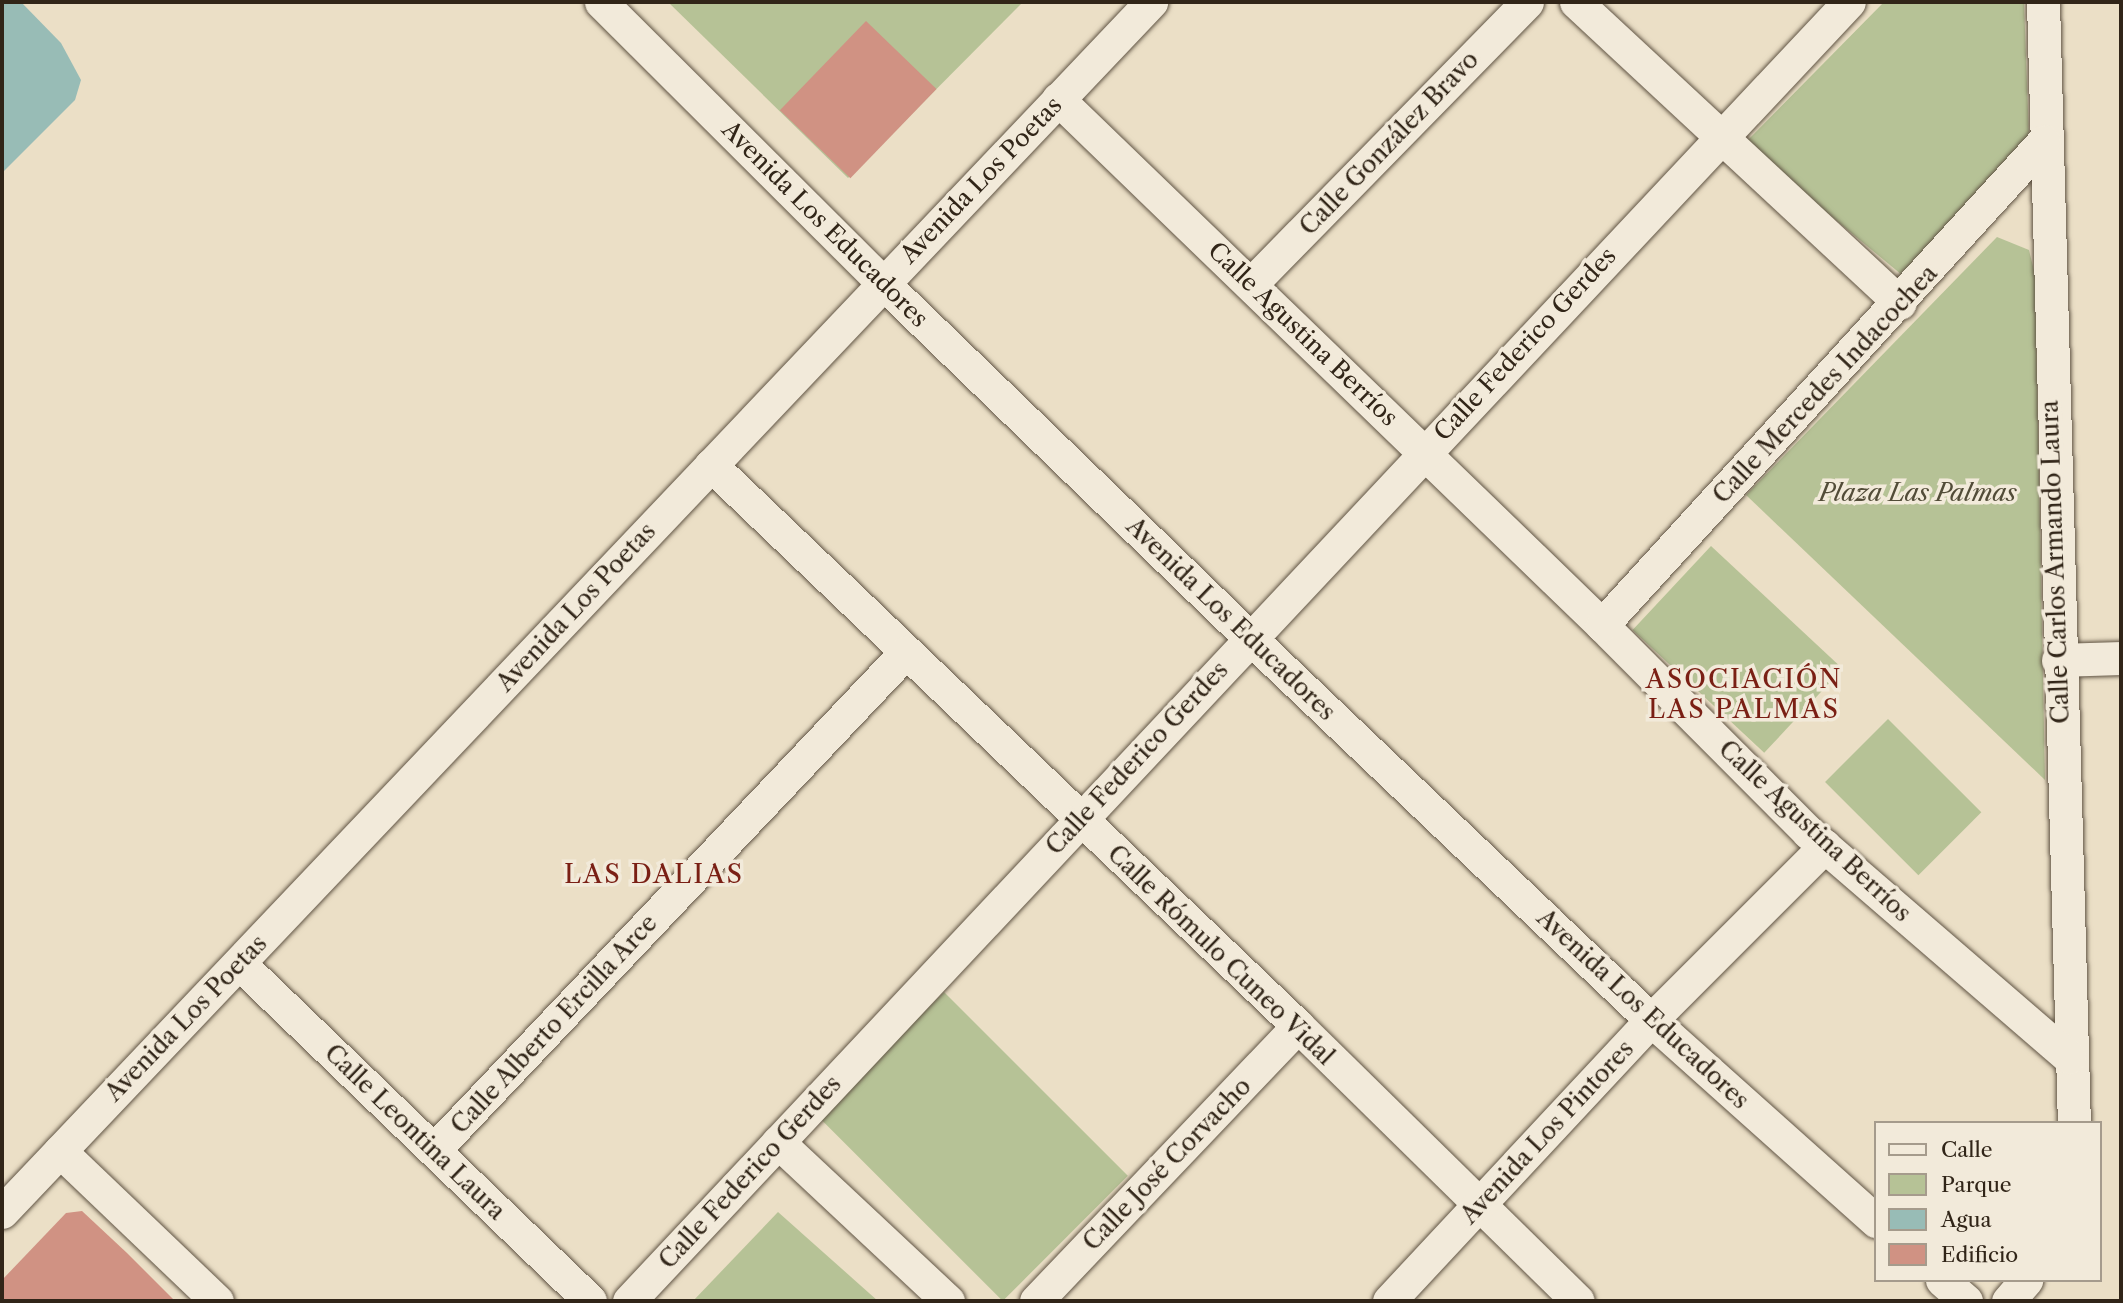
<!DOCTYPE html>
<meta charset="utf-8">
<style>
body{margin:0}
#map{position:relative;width:2123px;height:1303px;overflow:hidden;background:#ebdfc6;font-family:"Libre Caslon Text",serif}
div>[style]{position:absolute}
.green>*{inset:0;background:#b6c296;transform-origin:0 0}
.water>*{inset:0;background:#98bcb6}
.building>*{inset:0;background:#d09283;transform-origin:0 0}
.roads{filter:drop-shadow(0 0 2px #605444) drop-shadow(0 0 2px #605444)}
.minor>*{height:33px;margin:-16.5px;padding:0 16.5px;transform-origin:16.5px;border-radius:16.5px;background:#f2eada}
span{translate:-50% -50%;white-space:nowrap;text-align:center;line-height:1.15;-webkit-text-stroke:7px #f2eada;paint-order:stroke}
.street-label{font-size:24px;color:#312518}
.park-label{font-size:24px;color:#524c38;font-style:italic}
.neighbourhood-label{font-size:26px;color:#7a1f14;letter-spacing:2px}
.frame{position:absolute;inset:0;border:4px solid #312518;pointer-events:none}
.legend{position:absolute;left:1874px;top:1121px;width:228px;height:161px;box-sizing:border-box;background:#f2eada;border:2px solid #a59b8c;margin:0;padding:9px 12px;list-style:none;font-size:21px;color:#312518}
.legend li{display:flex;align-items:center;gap:14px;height:35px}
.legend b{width:35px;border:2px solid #a59b8c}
</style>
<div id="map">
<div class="green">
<i style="clip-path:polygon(668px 2px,1023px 2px,848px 178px)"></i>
<i style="clip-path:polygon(1884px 2px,2024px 2px,2029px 138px,1902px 275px,1744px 144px)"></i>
<i style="clip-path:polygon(1997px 237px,2029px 250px,2035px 275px,2045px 780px,1746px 495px)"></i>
<i style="left:1711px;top:546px;width:180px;height:115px;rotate:43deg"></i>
<i style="left:1888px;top:719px;width:132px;height:89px;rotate:45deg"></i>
<i style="left:944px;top:992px;width:260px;height:177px;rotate:45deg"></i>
<i style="clip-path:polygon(778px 1212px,878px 1301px,693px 1301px)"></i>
</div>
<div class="water">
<i style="clip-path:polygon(2px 2px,21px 2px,61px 43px,81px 80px,75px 100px,2px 173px)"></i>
</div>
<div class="building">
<i style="left:866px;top:21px;width:98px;height:124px;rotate:44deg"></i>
<i style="clip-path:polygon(82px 1211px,127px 1253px,175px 1301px,2px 1301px,2px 1280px,66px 1213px)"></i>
</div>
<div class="roads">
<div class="minor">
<i style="left:601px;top:2px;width:398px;rotate:44.9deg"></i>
<i style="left:883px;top:283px;width:509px;rotate:44.05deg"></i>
<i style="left:1249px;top:637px;width:555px;rotate:43.61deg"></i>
<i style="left:1651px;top:1020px;width:302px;rotate:41.8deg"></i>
<i style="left:1576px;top:2px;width:442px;rotate:42.9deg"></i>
<i style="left:2043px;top:2px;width:1121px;rotate:88.42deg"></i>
<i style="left:1058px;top:99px;width:757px;rotate:44.04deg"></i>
<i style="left:1602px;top:625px;width:292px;rotate:45.1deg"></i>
<i style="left:1808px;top:832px;width:345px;rotate:40.8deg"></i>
<i style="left:1252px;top:283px;width:393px;rotate:-45.6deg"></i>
<i style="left:711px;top:465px;width:812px;rotate:43.7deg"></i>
<i style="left:1298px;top:1026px;width:392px;rotate:44.5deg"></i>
<i style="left:1602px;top:625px;width:655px;rotate:-47.6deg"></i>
<i style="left:2058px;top:660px;width:63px;rotate:-1.8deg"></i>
<i style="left:239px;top:963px;width:487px;rotate:43.9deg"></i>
<i style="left:778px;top:1142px;width:233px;rotate:43.1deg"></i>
<i style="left:434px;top:1150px;width:685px;rotate:-46.54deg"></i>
<i style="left:60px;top:1151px;width:217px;rotate:43.7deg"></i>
<i style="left:2px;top:1212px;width:1669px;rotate:-46.48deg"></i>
<i style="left:1942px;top:1280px;width:32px;rotate:41deg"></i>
<i style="left:629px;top:1301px;width:1782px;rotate:-46.8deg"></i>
<i style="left:1036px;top:1301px;width:380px;rotate:-46.4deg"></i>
<i style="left:1389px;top:1301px;width:384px;rotate:-47deg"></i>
<i style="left:1651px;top:1020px;width:246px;rotate:-45deg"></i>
<i style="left:2008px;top:1301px;width:28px;rotate:-49deg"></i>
</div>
</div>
<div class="street-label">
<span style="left:1389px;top:143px;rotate:-46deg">Calle González Bravo</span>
<span style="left:981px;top:180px;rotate:-46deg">Avenida Los Poetas</span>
<span style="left:825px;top:224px;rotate:45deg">Avenida Los Educadores</span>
<span style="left:1303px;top:334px;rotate:44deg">Calle Agustina Berríos</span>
<span style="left:1525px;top:344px;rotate:-47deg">Calle Federico Gerdes</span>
<span style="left:1825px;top:384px;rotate:-47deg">Calle Mercedes Indacochea</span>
<span style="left:2055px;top:562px;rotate:-92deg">Calle Carlos Armando Laura</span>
<span style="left:576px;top:607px;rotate:-47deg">Avenida Los Poetas</span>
<span style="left:1231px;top:619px;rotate:44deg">Avenida Los Educadores</span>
<span style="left:1137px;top:758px;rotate:-47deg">Calle Federico Gerdes</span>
<span style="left:1815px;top:831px;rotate:43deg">Calle Agustina Berríos</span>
<span style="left:1221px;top:955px;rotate:44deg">Calle Rómulo Cuneo Vidal</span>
<span style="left:1643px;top:1009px;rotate:43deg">Avenida Los Educadores</span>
<span style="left:186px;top:1018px;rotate:-46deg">Avenida Los Poetas</span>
<span style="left:554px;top:1024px;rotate:-47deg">Calle Alberto Ercilla Arce</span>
<span style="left:415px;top:1132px;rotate:44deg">Calle Leontina Laura</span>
<span style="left:1547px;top:1132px;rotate:-47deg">Avenida Los Pintores</span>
<span style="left:1167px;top:1164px;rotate:-46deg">Calle José Corvacho</span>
<span style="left:750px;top:1172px;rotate:-47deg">Calle Federico Gerdes</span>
</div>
<div class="park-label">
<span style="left:1918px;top:493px">Plaza Las Palmas</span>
</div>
<div class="neighbourhood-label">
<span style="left:1744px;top:695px">ASOCIACIÓN<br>LAS PALMAS</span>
<span style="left:654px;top:875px">LAS DALIAS</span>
</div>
<div class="frame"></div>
<ul class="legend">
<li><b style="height:9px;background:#f2eada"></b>Calle</li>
<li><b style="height:19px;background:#b6c296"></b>Parque</li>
<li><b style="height:19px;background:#98bcb6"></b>Agua</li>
<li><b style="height:19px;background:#d09283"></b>Edificio</li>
</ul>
</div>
